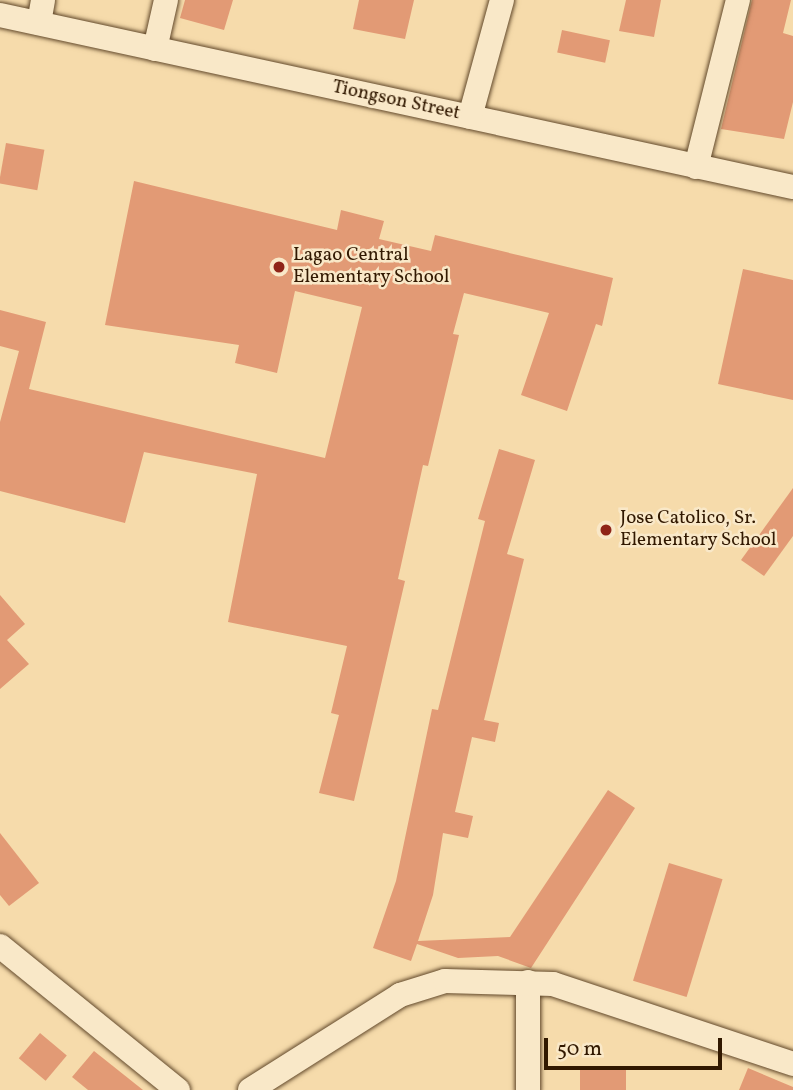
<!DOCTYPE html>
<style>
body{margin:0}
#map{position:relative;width:793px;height:1090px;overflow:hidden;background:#f6dbab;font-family:Vollkorn,serif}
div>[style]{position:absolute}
.building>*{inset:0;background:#e29a75;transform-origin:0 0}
.roads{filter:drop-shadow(0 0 2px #62492b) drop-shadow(0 0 2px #62492b)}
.minor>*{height:24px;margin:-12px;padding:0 12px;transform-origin:12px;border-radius:12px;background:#f9e8c8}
.dots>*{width:19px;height:19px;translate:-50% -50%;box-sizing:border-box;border:4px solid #f9e8c8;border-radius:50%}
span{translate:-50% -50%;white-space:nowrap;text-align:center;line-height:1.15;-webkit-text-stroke:5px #f9e8c8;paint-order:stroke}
.street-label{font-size:19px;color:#311800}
.poi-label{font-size:19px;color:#311800}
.left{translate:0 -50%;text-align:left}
.scale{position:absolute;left:544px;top:1038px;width:178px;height:32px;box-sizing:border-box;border:4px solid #311800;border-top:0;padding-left:9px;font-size:21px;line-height:24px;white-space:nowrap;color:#311800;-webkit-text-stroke:5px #f9e8c8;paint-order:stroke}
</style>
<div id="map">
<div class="building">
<i style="clip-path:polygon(185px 0,233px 0,224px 30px,180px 18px)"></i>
<i style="clip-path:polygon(359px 0,414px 0,405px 39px,353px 29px)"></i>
<i style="clip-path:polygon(626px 0,661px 0,654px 37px,619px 31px)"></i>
<i style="clip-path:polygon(752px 0,791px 0,783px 33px,793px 36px,793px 102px,784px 139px,721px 129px)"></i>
<i style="left:562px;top:30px;width:49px;height:23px;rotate:12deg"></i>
<i style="left:6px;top:143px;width:39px;height:41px;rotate:10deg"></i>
<i style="clip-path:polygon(134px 181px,337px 230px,341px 210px,384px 221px,379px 239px,431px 251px,435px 235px,613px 278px,602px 326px,596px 324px,567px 411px,521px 395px,549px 313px,464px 293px,453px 334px,459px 335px,428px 466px,423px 465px,398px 579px,405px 581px,354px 801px,319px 793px,339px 715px,331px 713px,347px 646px,228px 622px,257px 474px,144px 452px,125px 523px,0 491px,0 422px,19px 351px,0 346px,0 310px,46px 322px,29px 389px,325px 458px,362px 307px,295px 291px,277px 373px,235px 363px,239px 345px,105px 325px)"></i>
<i style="clip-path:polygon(743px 269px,793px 280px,793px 400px,718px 384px)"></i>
<i style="clip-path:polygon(499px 449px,535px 460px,507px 554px,524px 559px,484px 720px,499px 723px,495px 742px,472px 737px,455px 812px,473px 816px,468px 838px,443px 833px,433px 895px,418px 941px,510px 937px,608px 790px,635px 808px,531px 968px,498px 956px,458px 958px,417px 944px,411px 961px,373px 948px,396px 881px,432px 709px,438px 710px,485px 521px,478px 519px)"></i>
<i style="clip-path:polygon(793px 488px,793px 536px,764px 576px,741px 560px)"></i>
<i style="clip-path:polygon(0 595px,25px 624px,7px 640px,29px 664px,0 689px)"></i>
<i style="clip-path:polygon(0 833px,39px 883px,9px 906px,0 895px)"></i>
<i style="left:669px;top:863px;width:56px;height:123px;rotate:17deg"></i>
<i style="left:40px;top:1033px;width:35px;height:33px;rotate:40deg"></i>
<i style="clip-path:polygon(94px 1051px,143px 1090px,88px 1090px,72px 1077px)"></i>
<i style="left:580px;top:1066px;width:46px;height:24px"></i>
<i style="clip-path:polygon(748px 1068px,793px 1087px,793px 1090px,739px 1090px)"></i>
</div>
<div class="roads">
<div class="minor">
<i style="left:0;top:15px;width:811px;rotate:12.24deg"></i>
<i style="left:39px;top:23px;width:23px;rotate:-80deg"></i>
<i style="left:155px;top:49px;width:50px;rotate:-77.3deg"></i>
<i style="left:470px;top:117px;width:121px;rotate:-74.7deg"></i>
<i style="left:696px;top:167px;width:172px;rotate:-75.9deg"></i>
<i style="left:0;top:946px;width:229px;rotate:39deg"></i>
<i style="left:528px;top:982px;width:108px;rotate:90deg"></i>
<i style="left:250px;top:1090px;width:178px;rotate:-32.3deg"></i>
<i style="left:400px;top:995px;width:47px;rotate:-17.3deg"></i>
<i style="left:445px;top:981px;width:108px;rotate:1.6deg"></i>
<i style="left:553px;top:984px;width:253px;rotate:18.4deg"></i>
</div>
</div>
<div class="dots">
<i style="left:279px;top:267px;background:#8f2418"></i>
<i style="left:606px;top:530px;background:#8f2418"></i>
</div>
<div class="street-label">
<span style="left:396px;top:101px;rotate:12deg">Tiongson Street</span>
</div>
<div class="poi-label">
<span class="left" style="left:293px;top:267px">Lagao Central<br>Elementary School</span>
<span class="left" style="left:620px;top:530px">Jose Catolico, Sr.<br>Elementary School</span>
</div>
<div class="scale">50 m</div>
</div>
